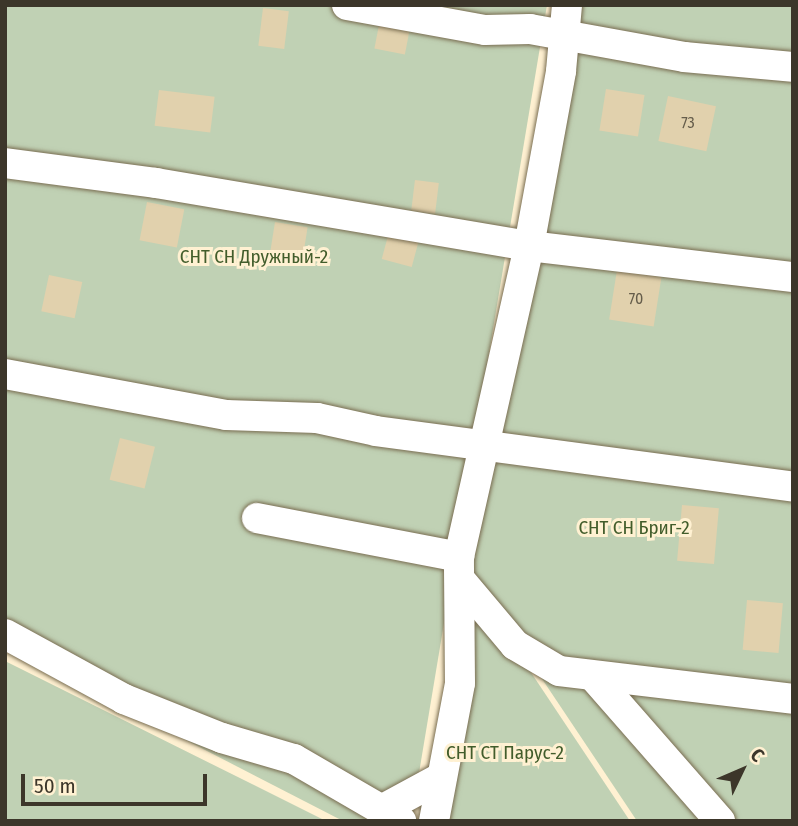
<!DOCTYPE html>
<meta charset="utf-8">
<style>
body{margin:0}
#map{position:relative;width:798px;height:826px;overflow:hidden;background:#fff1d2;font-family:"Fira Sans Condensed",sans-serif}
div>[style]{position:absolute}
.green>*{inset:0;background:#c0d1b4}
.building>*{inset:0;background:#e1d1ad;transform-origin:0 0}
.roads{filter:drop-shadow(0 0 2px #796d51) drop-shadow(0 0 2px #796d51)}
.street>*{height:30px;margin:-15px;padding:0 15px;transform-origin:15px;border-radius:15px;background:#fff}
span{translate:-50% -50%;white-space:nowrap;text-align:center;line-height:1.15;-webkit-text-stroke:6px #fff1d2;paint-order:stroke}
.number-label{font-size:16px;color:#655d4b}
.number-label span{-webkit-text-stroke-width:0}
.park-label{font-size:19px;color:#425d2b}
.frame{position:absolute;inset:0;border:7px solid #3c362a;pointer-events:none}
.north{position:absolute;left:707px;top:735px;width:70px;height:70px;-webkit-text-stroke:5px #fff1d2;paint-order:stroke;rotate:46deg;font-size:19px;font-weight:700;line-height:28px;text-align:center;color:#3c362a}
.north::after{content:'';display:block;margin:auto;width:24px;height:32px;background:#3c362a;clip-path:polygon(50% 0,100% 100%,50% 72%,0 100%)}
.scale{position:absolute;left:21px;top:774px;width:186px;height:32px;box-sizing:border-box;border:4px solid #3c362a;border-top:0;padding-left:9px;font-size:21px;line-height:24px;white-space:nowrap;color:#3c362a;-webkit-text-stroke:5px #fff1d2;paint-order:stroke}
</style>
<div id="map">
<div class="green">
<i style="clip-path:polygon(5px 5px,547px 5px,411px 821px,343px 821px,5px 647px)"></i>
<i style="clip-path:polygon(558px 5px,793px 5px,793px 821px,637px 821px,466px 565px)"></i>
<i style="clip-path:polygon(470px 581px,630px 821px,424px 821px)"></i>
<i style="clip-path:polygon(5px 661px,326px 821px,5px 821px)"></i>
</div>
<div class="building">
<i style="left:263px;top:8px;width:26px;height:38px;rotate:7deg"></i>
<i style="left:379px;top:25px;width:31px;height:24px;rotate:11deg"></i>
<i style="left:606px;top:89px;width:39px;height:42px;rotate:9deg"></i>
<i style="left:159px;top:90px;width:56px;height:36px;rotate:7deg"></i>
<i style="left:668px;top:96px;width:49px;height:46px;rotate:12deg"></i>
<i style="left:415px;top:180px;width:24px;height:31px;rotate:7deg"></i>
<i style="left:147px;top:202px;width:38px;height:39px;rotate:11deg"></i>
<i style="left:275px;top:222px;width:33px;height:39px;rotate:9deg"></i>
<i style="left:389px;top:232px;width:31px;height:28px;rotate:15deg"></i>
<i style="left:617px;top:270px;width:45px;height:50px;rotate:9deg"></i>
<i style="left:49px;top:275px;width:34px;height:37px;rotate:12deg"></i>
<i style="left:120px;top:438px;width:36px;height:43px;rotate:14deg"></i>
<i style="left:682px;top:505px;width:37px;height:56px;rotate:5deg"></i>
<i style="left:747px;top:600px;width:36px;height:50px;rotate:5deg"></i>
</div>
<div class="roads">
<div class="street">
<i style="left:347px;top:5px;width:140px;rotate:10.3deg"></i>
<i style="left:485px;top:30px;width:45px;rotate:-1.3deg"></i>
<i style="left:530px;top:29px;width:157px;rotate:10.3deg"></i>
<i style="left:684px;top:57px;width:109px;rotate:5.2deg"></i>
<i style="left:5px;top:163px;width:152px;rotate:7.5deg"></i>
<i style="left:156px;top:183px;width:378px;rotate:9.6deg"></i>
<i style="left:529px;top:246px;width:266px;rotate:6.7deg"></i>
<i style="left:5px;top:374px;width:225px;rotate:10.5deg"></i>
<i style="left:226px;top:415px;width:91px;rotate:1.9deg"></i>
<i style="left:317px;top:418px;width:60px;rotate:12.4deg"></i>
<i style="left:376px;top:431px;width:421px;rotate:7.6deg"></i>
<i style="left:257px;top:518px;width:206px;rotate:10.9deg"></i>
<i style="left:462px;top:582px;width:82px;rotate:49.9deg"></i>
<i style="left:515px;top:645px;width:51px;rotate:30.6deg"></i>
<i style="left:559px;top:671px;width:236px;rotate:6.8deg"></i>
<i style="left:5px;top:634px;width:136px;rotate:28.6deg"></i>
<i style="left:124px;top:699px;width:105px;rotate:21.7deg"></i>
<i style="left:222px;top:738px;width:75px;rotate:16.3deg"></i>
<i style="left:294px;top:759px;width:124px;rotate:30.1deg"></i>
<i style="left:593px;top:676px;width:193px;rotate:48.8deg"></i>
<i style="left:385px;top:808px;width:63px;rotate:-28.6deg"></i>
<i style="left:434px;top:821px;width:140px;rotate:-79.3deg"></i>
<i style="left:460px;top:683px;width:126px;rotate:-90.5deg"></i>
<i style="left:459px;top:557px;width:319px;rotate:-77.3deg"></i>
<i style="left:529px;top:246px;width:178px;rotate:-79.6deg"></i>
<i style="left:561px;top:71px;width:66px;rotate:-84.8deg"></i>
</div>
</div>
<div class="number-label">
<span style="left:688px;top:123px">73</span>
<span style="left:636px;top:299px">70</span>
</div>
<div class="park-label">
<span style="left:254px;top:257px">СНТ СН Дружный-2</span>
<span style="left:634px;top:528px">СНТ СН Бриг-2</span>
<span style="left:505px;top:753px">СНТ СТ Парус-2</span>
</div>
<div class="frame"></div>
<div class="north">С</div>
<div class="scale">50 m</div>
</div>
